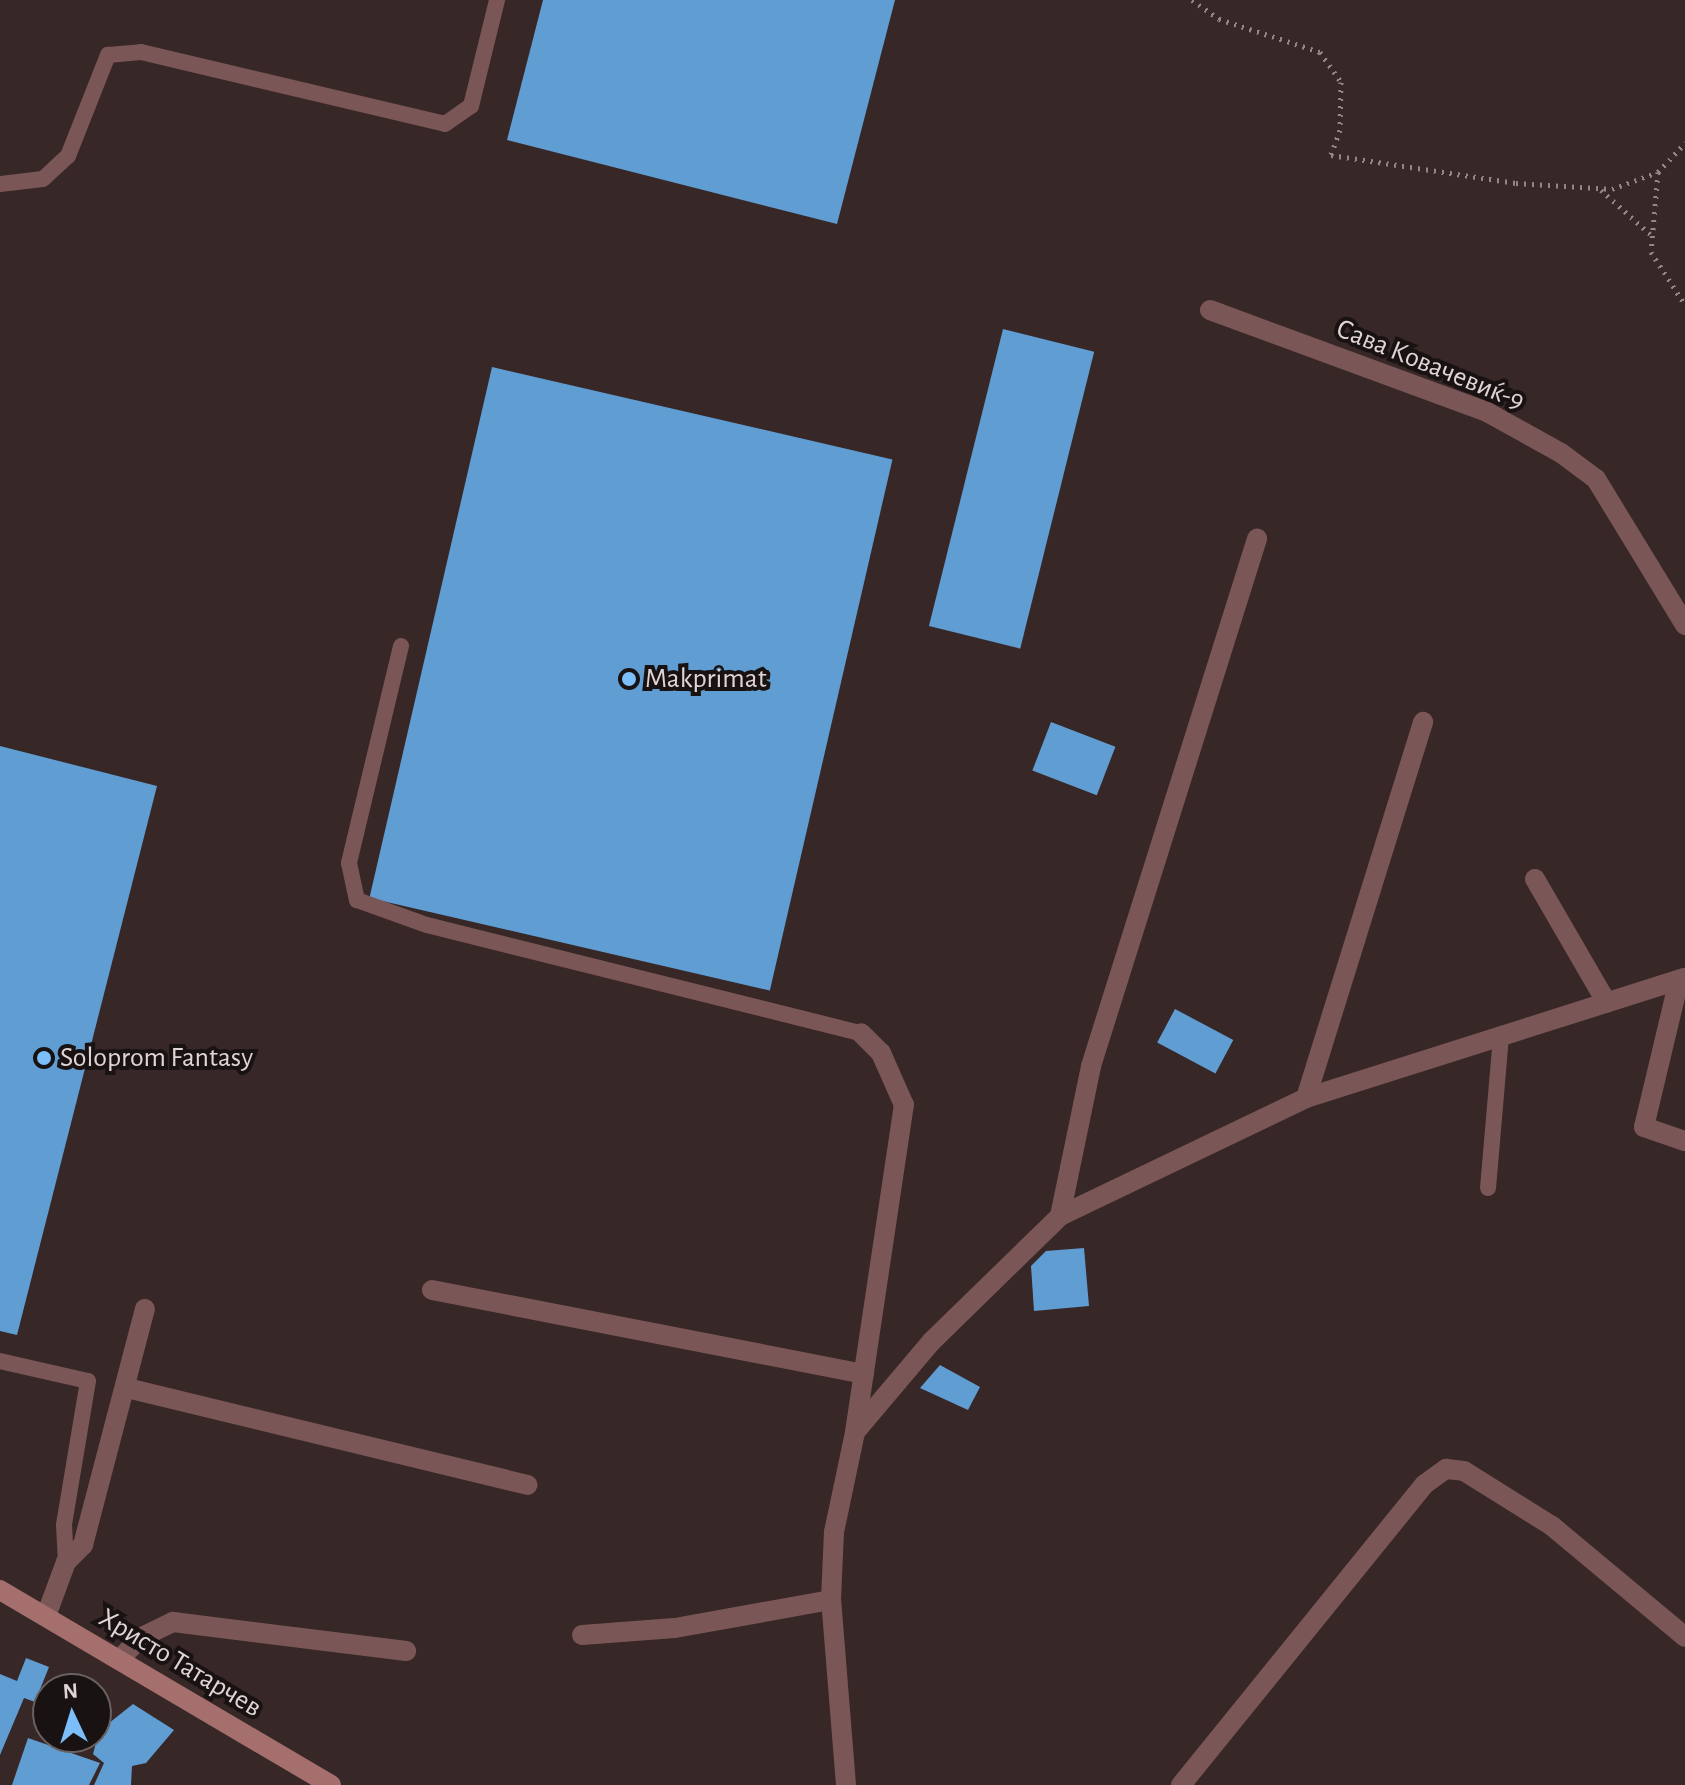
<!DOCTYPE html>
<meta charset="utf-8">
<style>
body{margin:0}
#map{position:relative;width:1685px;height:1785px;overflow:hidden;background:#372726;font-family:"Alegreya Sans",sans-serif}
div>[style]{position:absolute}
.building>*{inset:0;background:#609dd2;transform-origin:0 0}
.path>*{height:5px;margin-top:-2.5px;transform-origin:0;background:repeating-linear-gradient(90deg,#938685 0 2px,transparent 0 8px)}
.lane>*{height:16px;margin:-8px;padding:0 8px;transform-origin:8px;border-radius:8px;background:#7a5756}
.street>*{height:20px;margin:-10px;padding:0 10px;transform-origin:10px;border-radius:10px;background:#7a5756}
.secondary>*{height:20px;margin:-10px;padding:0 10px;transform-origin:10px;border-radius:10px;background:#a56f6d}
.dots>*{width:22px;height:22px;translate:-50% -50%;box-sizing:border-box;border:4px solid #191212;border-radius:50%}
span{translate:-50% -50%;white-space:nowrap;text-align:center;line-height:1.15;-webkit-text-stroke:8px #191212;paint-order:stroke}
.street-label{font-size:28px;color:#e0d5d4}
.poi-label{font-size:28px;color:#e0d5d4}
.left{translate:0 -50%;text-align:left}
.north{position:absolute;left:32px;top:1673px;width:80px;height:80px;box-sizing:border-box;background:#191212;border:2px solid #696060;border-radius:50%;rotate:356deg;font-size:22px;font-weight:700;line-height:32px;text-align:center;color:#e0d5d4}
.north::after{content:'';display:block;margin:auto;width:28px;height:36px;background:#7cbef9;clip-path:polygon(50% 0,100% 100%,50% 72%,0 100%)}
</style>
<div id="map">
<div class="building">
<i style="clip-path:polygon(543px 0,895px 0,837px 224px,507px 140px)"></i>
<i style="left:1003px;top:329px;width:94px;height:306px;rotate:14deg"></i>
<i style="left:492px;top:367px;width:411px;height:545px;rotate:13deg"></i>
<i style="left:1051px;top:722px;width:69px;height:52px;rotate:21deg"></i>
<i style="clip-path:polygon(0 746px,157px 786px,17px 1335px,0 1331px)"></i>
<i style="left:1175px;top:1009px;width:66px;height:38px;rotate:28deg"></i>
<i style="clip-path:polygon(1084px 1248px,1089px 1306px,1034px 1311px,1031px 1266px,1046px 1251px)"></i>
<i style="clip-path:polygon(940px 1365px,980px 1387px,968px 1410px,920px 1388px)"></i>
<i style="clip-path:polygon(26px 1658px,49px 1667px,35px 1702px,24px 1698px,0 1755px,0 1674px,17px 1681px)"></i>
<i style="clip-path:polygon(133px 1704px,174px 1730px,146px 1763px,132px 1766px,131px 1785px,94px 1785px,104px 1763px,93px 1754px,99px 1731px)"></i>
<i style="clip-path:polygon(28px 1738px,100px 1763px,89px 1785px,12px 1785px)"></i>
</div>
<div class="path">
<i style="left:1192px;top:0;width:33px;rotate:35deg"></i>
<i style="left:1219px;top:19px;width:106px;rotate:18.1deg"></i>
<i style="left:1320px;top:52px;width:37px;rotate:55deg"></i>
<i style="left:1341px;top:82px;width:48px;rotate:91.2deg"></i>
<i style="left:1340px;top:130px;width:27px;rotate:110deg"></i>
<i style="left:1331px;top:155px;width:187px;rotate:8.6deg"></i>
<i style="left:1516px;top:183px;width:96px;rotate:3.6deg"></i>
<i style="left:1612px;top:189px;width:49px;rotate:-20.3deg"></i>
<i style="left:1658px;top:172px;width:40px;rotate:-47deg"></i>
<i style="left:1658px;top:172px;width:80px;rotate:95deg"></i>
<i style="left:1651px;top:252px;width:63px;rotate:57.3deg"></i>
<i style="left:1601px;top:190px;width:66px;rotate:41.9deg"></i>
</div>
<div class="lane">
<i style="left:0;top:184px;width:43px;rotate:-6.6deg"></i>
<i style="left:43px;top:179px;width:34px;rotate:-43deg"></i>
<i style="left:68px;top:156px;width:109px;rotate:-68.4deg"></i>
<i style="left:108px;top:55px;width:33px;rotate:-5deg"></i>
<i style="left:141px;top:52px;width:312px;rotate:13.3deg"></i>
<i style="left:445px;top:124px;width:32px;rotate:-35deg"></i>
<i style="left:471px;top:106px;width:109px;rotate:-76.2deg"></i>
<i style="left:401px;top:646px;width:223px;rotate:103.5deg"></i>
<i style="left:349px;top:863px;width:38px;rotate:78deg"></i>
<i style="left:357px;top:900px;width:74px;rotate:19.7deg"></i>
<i style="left:427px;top:925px;width:447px;rotate:14deg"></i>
<i style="left:1488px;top:1188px;width:154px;rotate:-85.1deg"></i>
<i style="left:0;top:1361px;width:90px;rotate:12.8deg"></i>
<i style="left:88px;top:1381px;width:146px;rotate:99.5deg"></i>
<i style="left:64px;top:1525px;width:37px;rotate:87deg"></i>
</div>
<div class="street">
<i style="left:1210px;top:310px;width:295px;rotate:20.2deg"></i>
<i style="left:1487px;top:412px;width:85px;rotate:29deg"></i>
<i style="left:1561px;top:453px;width:44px;rotate:36.6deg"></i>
<i style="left:1596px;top:479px;width:171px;rotate:58.6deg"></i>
<i style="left:1535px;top:879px;width:143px;rotate:59.9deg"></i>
<i style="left:1679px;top:980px;width:151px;rotate:103.4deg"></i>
<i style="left:1644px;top:1127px;width:43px;rotate:18.9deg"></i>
<i style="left:1306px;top:1098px;width:394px;rotate:-72.7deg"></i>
<i style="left:1060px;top:1216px;width:153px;rotate:-78.3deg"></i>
<i style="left:1091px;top:1066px;width:553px;rotate:-72.52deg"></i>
<i style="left:432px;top:1290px;width:440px;rotate:11deg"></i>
<i style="left:127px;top:1388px;width:412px;rotate:13.6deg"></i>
<i style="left:855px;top:1432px;width:331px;rotate:-81.5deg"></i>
<i style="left:904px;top:1105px;width:57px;rotate:-113.9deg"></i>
<i style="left:881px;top:1053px;width:28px;rotate:-135deg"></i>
<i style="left:46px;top:1616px;width:58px;rotate:-69.7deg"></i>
<i style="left:66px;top:1562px;width:24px;rotate:-45deg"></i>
<i style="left:83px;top:1545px;width:244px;rotate:-75.3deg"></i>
<i style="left:582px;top:1635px;width:93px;rotate:-4.3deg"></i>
<i style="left:675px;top:1628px;width:158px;rotate:-10.2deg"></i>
<i style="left:119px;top:1660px;width:30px;rotate:-46deg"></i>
<i style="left:140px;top:1638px;width:37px;rotate:-26deg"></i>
<i style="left:173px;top:1622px;width:235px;rotate:7.1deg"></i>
<i style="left:846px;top:1785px;width:186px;rotate:-94.6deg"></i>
<i style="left:831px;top:1600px;width:68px;rotate:-87.5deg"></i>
<i style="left:834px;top:1532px;width:102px;rotate:-78.1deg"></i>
<i style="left:855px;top:1432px;width:118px;rotate:-49.8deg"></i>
<i style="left:931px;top:1342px;width:180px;rotate:-44.3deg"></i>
<i style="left:1060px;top:1216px;width:273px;rotate:-25.6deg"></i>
<i style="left:1306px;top:1098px;width:398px;rotate:-17.6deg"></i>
<i style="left:1181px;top:1785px;width:387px;rotate:-51deg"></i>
<i style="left:1425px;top:1484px;width:26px;rotate:-36deg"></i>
<i style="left:1446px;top:1469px;width:18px;rotate:6deg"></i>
<i style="left:1464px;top:1471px;width:104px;rotate:32deg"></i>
<i style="left:1552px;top:1526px;width:173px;rotate:39.8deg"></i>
</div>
<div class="secondary">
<i style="left:0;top:1590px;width:384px;rotate:30.5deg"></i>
</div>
<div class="dots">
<i style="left:629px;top:679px;background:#7cbef9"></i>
<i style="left:44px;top:1058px;background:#7cbef9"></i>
</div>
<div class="street-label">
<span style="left:1430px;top:365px;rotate:22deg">Сава Ковачевиќ-9</span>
<span style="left:180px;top:1663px;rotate:31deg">Христо Татарчев</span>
</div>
<div class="poi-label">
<span class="left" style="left:645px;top:679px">Makprimat</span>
<span class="left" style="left:60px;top:1058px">Soloprom Fantasy</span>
</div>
<div class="north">N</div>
</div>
